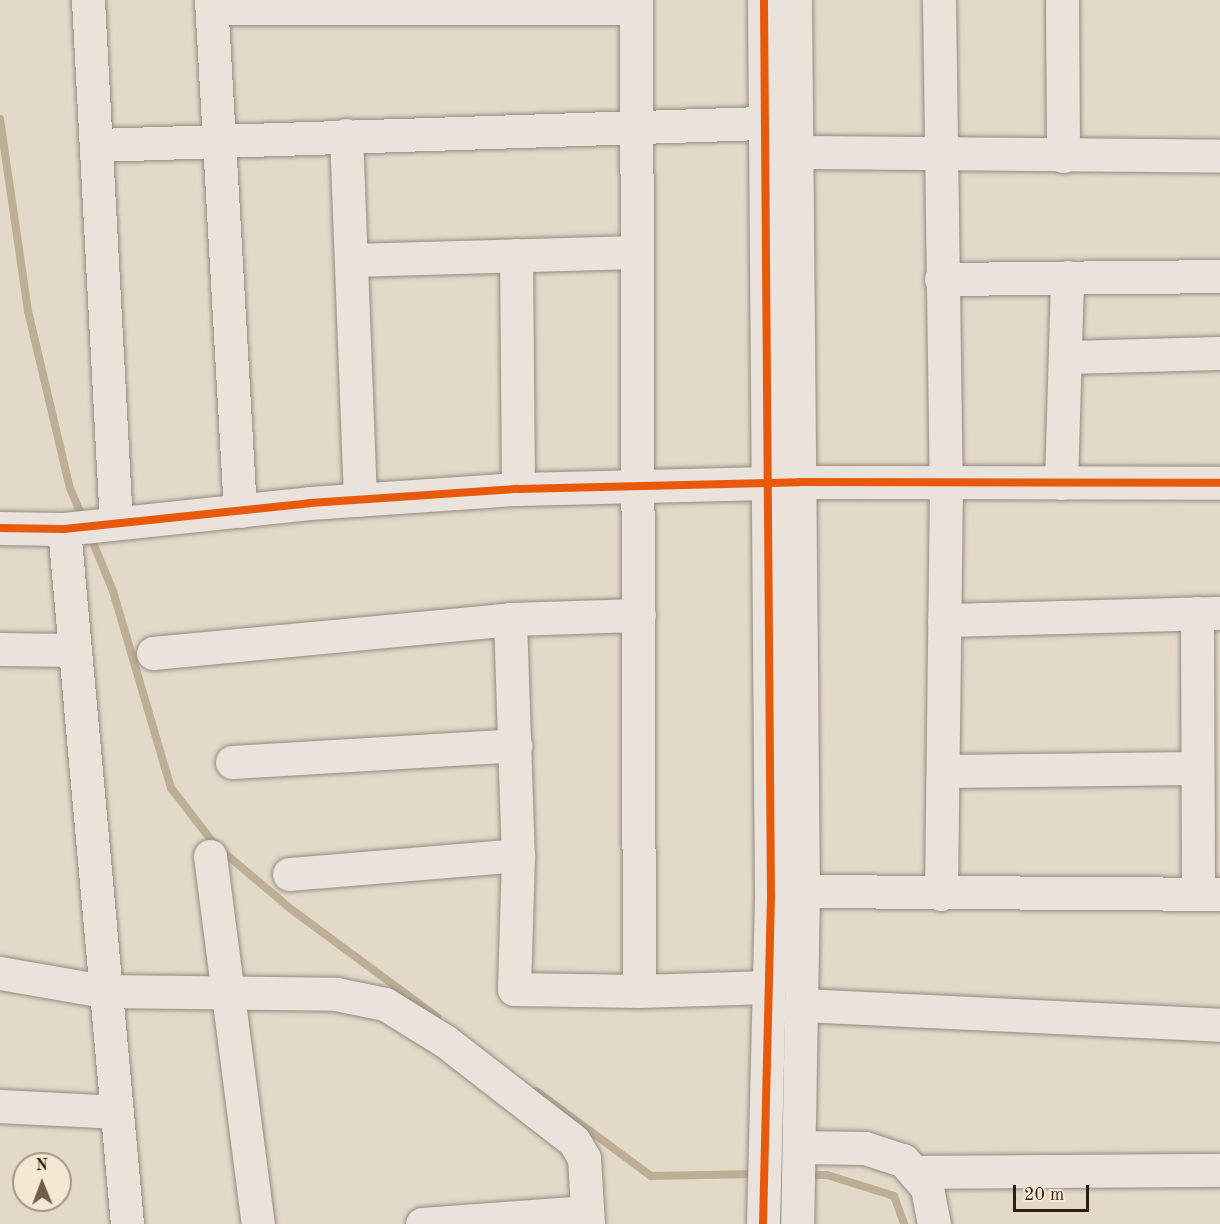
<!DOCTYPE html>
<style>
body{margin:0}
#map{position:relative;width:1220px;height:1224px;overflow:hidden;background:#e3d9c8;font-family:"Old Standard TT",serif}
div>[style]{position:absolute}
.stream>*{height:8px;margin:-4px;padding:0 4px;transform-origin:4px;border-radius:4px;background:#beae96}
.roads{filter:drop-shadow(0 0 2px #948b80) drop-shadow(0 0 2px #948b80)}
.minor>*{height:33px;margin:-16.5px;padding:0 16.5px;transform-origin:16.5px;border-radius:16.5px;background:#e9e3db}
.cycleway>*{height:8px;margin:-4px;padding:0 4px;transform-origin:4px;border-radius:4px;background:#e8590c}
span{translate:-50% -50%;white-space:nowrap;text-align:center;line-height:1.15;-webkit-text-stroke:4.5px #f4e8d4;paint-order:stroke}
.north{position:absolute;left:12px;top:1152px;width:60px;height:60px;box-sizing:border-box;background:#f4e8d4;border:2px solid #a69684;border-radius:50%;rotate:359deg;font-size:16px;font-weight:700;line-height:24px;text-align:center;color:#321c0b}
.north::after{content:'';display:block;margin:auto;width:21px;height:27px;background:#705e4d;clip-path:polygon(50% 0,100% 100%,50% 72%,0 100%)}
.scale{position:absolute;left:1013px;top:1185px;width:76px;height:27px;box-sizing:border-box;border:3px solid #321c0b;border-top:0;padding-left:8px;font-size:18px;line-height:21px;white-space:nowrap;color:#321c0b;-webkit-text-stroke:4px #f4e8d4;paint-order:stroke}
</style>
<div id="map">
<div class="stream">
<i style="left:0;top:119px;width:194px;rotate:81.7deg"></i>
<i style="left:28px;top:311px;width:182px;rotate:76.7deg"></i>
<i style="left:70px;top:488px;width:34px;rotate:67deg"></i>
<i style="left:89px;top:533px;width:63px;rotate:67.5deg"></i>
<i style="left:113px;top:591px;width:205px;rotate:73.6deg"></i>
<i style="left:171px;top:788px;width:72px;rotate:52.3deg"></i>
<i style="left:215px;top:845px;width:99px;rotate:40.1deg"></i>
<i style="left:291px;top:909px;width:182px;rotate:36.5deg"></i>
<i style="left:536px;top:1091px;width:143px;rotate:36.5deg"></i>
<i style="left:651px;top:1176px;width:105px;rotate:-1.1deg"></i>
<i style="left:804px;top:1175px;width:23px"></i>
<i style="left:827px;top:1175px;width:70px;rotate:17.4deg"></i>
<i style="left:894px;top:1196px;width:30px;rotate:70deg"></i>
</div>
<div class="roads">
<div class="minor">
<i style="left:88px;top:0;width:524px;rotate:86.94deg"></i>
<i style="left:211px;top:0;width:512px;rotate:86.75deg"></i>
<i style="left:636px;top:0;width:991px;rotate:89.83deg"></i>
<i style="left:639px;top:991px;width:130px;rotate:-1.8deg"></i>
<i style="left:795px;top:0;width:891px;rotate:89.49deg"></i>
<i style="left:803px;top:891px;width:333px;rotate:91deg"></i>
<i style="left:939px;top:0;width:483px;rotate:89.2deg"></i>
<i style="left:946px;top:483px;width:411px;rotate:90.7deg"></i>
<i style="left:1062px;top:0;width:156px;rotate:89.6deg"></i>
<i style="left:212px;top:8px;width:424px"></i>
<i style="left:346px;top:135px;width:365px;rotate:87.8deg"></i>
<i style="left:98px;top:145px;width:664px;rotate:-1.9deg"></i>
<i style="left:796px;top:152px;width:424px;rotate:0.5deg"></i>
<i style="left:516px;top:255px;width:234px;rotate:89.5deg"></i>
<i style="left:351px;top:260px;width:286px;rotate:-1.6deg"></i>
<i style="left:941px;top:279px;width:279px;rotate:-0.6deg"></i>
<i style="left:1066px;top:357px;width:154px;rotate:-1.5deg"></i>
<i style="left:1061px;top:483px;width:206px;rotate:-88.3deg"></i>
<i style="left:0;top:528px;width:64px;rotate:0.9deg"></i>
<i style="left:64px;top:529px;width:247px;rotate:-6deg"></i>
<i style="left:310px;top:503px;width:208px;rotate:-3.9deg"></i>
<i style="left:518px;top:489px;width:281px;rotate:-1.4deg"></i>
<i style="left:799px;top:482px;width:421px;rotate:0.1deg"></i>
<i style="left:64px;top:529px;width:698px;rotate:84.82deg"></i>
<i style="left:1197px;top:613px;width:281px;rotate:89.8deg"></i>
<i style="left:510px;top:619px;width:236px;rotate:88.1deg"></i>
<i style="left:518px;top:855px;width:134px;rotate:91.7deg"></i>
<i style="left:514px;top:989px;width:125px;rotate:0.9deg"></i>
<i style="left:944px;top:620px;width:274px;rotate:-1.5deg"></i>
<i style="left:0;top:649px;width:72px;rotate:0.8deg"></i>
<i style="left:153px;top:653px;width:359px;rotate:-5.4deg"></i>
<i style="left:510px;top:619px;width:129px;rotate:-1.8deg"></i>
<i style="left:232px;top:762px;width:284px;rotate:-3.4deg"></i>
<i style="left:943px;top:771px;width:254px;rotate:-0.7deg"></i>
<i style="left:210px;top:856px;width:371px;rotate:82.6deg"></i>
<i style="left:289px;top:874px;width:230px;rotate:-4.7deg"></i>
<i style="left:803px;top:891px;width:417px;rotate:0.4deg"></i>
<i style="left:0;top:973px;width:105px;rotate:9.9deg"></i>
<i style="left:103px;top:991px;width:233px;rotate:0.7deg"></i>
<i style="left:336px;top:994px;width:50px;rotate:11.5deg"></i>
<i style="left:385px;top:1004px;width:70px;rotate:31.7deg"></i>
<i style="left:445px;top:1041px;width:163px;rotate:37.8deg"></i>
<i style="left:574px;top:1141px;width:20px;rotate:60deg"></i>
<i style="left:584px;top:1158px;width:66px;rotate:86.5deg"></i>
<i style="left:802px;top:1005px;width:418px;rotate:2.7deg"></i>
<i style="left:0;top:1106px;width:117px;rotate:2.9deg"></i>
<i style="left:800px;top:1147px;width:65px;rotate:0.9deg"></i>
<i style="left:865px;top:1148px;width:40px;rotate:18deg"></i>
<i style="left:903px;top:1160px;width:37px;rotate:49deg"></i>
<i style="left:927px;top:1188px;width:37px;rotate:79deg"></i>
<i style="left:918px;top:1172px;width:302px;rotate:-0.4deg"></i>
<i style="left:422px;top:1224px;width:165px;rotate:-4.2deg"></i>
<i style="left:763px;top:1224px;width:328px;rotate:-88.6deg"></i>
<i style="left:771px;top:896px;width:896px;rotate:-90.45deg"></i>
</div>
</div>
<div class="cycleway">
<i style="left:0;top:528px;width:64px;rotate:0.9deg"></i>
<i style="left:64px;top:529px;width:247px;rotate:-6deg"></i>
<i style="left:310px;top:503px;width:208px;rotate:-3.9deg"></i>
<i style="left:518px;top:489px;width:281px;rotate:-1.4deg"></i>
<i style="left:799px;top:482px;width:421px;rotate:0.1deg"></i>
<i style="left:763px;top:1224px;width:328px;rotate:-88.6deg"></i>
<i style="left:771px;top:896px;width:896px;rotate:-90.45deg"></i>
</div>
<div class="north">N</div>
<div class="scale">20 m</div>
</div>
